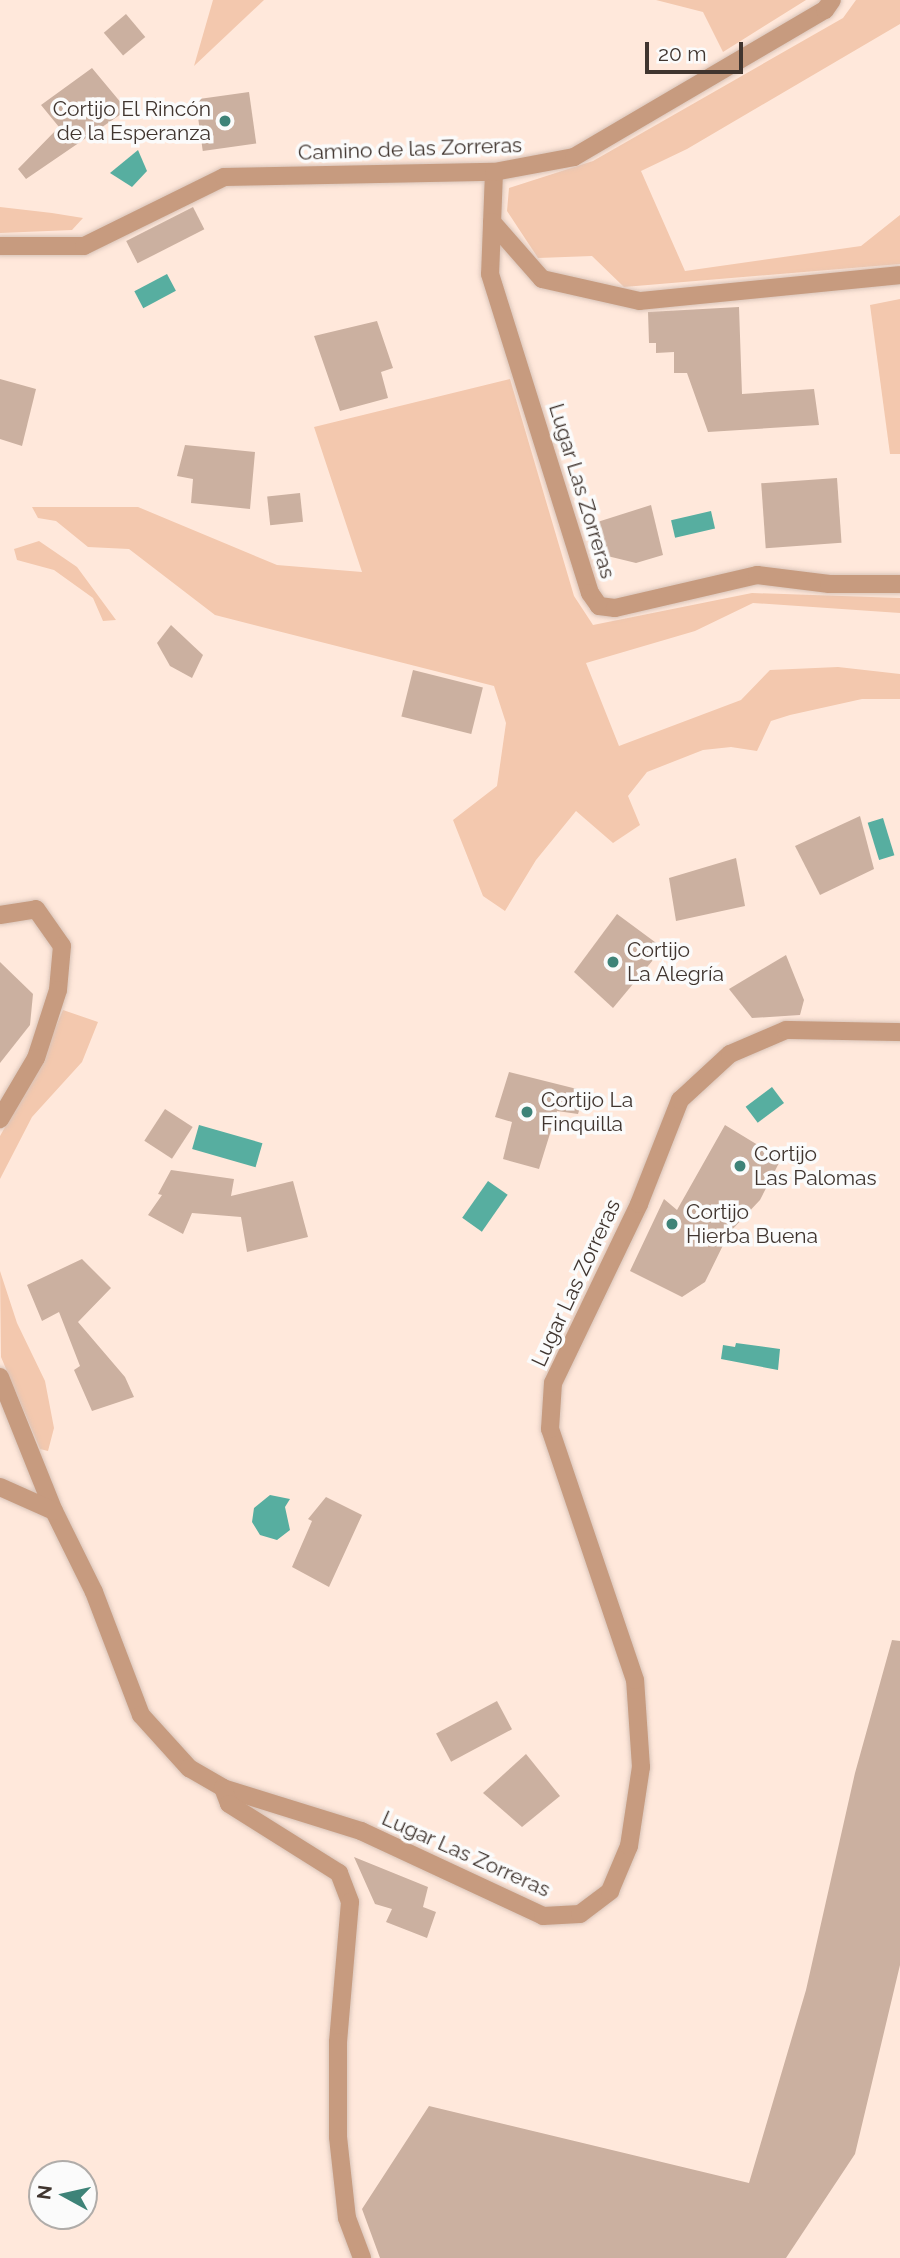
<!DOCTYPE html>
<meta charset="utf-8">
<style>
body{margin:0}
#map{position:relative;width:900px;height:2258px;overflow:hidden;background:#ffe8db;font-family:Raleway,sans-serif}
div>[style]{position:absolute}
.green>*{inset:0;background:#f3c8ae}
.water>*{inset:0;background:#57aea0;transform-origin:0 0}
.building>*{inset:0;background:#cbb0a0;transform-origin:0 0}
.roads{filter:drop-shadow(0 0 2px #d9c4b9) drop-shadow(0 0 2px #d9c4b9)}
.street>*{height:18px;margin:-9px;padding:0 9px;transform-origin:9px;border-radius:9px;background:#c79b7f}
.dots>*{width:19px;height:19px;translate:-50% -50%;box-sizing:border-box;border:4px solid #fbfbfb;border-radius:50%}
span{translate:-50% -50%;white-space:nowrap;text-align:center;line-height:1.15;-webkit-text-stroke:7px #fbfbfb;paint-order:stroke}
.poi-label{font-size:21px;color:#40352f}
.right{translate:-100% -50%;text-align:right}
.left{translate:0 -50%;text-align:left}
.street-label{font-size:21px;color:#40352f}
.north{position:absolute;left:28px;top:2160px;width:70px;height:70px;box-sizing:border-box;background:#fbfbfb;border:2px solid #b0aca9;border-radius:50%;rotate:278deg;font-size:19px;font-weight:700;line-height:28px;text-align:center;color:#40352f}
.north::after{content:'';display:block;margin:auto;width:24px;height:32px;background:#3e8378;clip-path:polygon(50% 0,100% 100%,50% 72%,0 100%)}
.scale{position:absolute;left:645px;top:42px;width:98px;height:32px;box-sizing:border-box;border:4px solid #40352f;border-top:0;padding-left:9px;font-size:21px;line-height:24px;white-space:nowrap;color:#40352f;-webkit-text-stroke:5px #fbfbfb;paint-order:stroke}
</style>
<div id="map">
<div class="green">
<i style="clip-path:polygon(213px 0,264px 0,194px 66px)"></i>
<i style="clip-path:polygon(656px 0,806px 0,723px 52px,703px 12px)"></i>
<i style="clip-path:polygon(856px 0,900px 0,900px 24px,687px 149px,641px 171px,685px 271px,861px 246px,900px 215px,900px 264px,624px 287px,592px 256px,538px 258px,507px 211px,509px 188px,593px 161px,843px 18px)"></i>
<i style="clip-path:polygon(0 207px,52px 213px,83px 218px,72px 230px,0 233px)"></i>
<i style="clip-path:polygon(900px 299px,900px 454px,890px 454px,870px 305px)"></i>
<i style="clip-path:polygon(510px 379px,574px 596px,593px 625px,752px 593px,900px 598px,900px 613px,753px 603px,695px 631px,586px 663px,619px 746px,741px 700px,770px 670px,838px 667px,900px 674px,900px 699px,862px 699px,790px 715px,771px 721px,757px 751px,731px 747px,703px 750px,647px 772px,628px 796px,640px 825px,613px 843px,576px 811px,536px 860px,505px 911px,483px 896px,453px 820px,497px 786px,506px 723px,494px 686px,215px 615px,129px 549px,88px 547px,56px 521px,38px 518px,32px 507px,138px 507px,277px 565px,362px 572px,314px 427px)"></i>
<i style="clip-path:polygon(39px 541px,77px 567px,116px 620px,103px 621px,93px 598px,54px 570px,17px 560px,14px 549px)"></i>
<i style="clip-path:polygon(63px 1010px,98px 1022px,82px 1062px,32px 1117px,0 1179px,0 1136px,36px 1072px)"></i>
<i style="clip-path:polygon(0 1271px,17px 1323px,45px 1381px,54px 1428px,48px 1451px,40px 1449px,1px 1357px)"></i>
</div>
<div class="water">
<i style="clip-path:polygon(138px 150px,147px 171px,132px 187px,110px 173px)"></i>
<i style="left:167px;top:274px;width:19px;height:37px;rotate:62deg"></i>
<i style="left:711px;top:511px;width:18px;height:41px;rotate:77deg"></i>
<i style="left:883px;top:818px;width:39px;height:16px;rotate:73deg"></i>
<i style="left:772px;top:1087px;width:20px;height:33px;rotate:53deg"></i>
<i style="left:199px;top:1125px;width:66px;height:25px;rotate:16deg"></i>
<i style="left:488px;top:1181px;width:24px;height:45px;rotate:35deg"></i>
<i style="clip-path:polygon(736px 1343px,780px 1349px,778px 1370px,721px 1359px,723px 1345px,735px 1347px)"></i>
<i style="clip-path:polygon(270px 1495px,290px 1499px,285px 1507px,290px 1530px,277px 1540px,260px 1535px,252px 1522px,254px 1508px)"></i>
</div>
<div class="building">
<i style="left:126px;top:14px;width:30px;height:29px;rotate:50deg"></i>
<i style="clip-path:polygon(92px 68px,127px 110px,26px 179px,18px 169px,59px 127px,41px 105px)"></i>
<i style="left:249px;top:92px;width:52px;height:54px;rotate:82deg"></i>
<i style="left:193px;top:207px;width:25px;height:75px;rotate:63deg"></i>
<i style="clip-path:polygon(739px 307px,742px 394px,814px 389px,819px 425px,708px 432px,687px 373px,674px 373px,674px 352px,656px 353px,656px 343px,649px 343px,648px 312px)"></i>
<i style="clip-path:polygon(377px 321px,393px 368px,381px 372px,388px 398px,340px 411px,314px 336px)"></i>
<i style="clip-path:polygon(0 379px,36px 389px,22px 446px,0 439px)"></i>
<i style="clip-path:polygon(185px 445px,255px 452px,250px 509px,191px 503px,193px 479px,177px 476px)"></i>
<i style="left:837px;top:478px;width:65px;height:76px;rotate:86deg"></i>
<i style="left:300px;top:493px;width:29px;height:33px;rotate:84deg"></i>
<i style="clip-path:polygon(651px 505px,663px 555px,636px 563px,595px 553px,588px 525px)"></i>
<i style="clip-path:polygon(171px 625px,203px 655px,192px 678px,170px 666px,157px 643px)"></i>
<i style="left:413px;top:670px;width:72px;height:48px;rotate:14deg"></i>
<i style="clip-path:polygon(860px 816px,874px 869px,820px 895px,795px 846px)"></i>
<i style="clip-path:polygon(736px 858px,745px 906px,676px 921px,669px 878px)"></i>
<i style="clip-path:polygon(617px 914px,663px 948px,613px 1008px,574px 972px)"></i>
<i style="clip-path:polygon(786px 955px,804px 1000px,800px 1015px,752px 1018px,729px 989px)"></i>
<i style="clip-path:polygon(0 962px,33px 994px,30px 1025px,0 1063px)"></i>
<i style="clip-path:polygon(509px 1072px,585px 1091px,578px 1114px,557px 1111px,539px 1169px,503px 1159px,512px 1122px,495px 1117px)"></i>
<i style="left:165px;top:1109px;width:33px;height:38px;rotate:33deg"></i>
<i style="clip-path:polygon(725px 1125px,781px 1159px,760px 1200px,729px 1233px,705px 1282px,682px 1297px,630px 1271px,664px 1199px,677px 1210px)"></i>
<i style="clip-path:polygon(171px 1170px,234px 1179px,231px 1196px,293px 1181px,308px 1237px,247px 1252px,241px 1217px,192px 1213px,183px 1234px,148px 1215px,162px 1195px,158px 1194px)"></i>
<i style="clip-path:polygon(82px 1259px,111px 1288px,78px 1322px,125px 1377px,134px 1397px,92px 1411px,74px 1370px,80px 1366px,59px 1312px,42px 1321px,27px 1285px)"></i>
<i style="clip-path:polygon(326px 1497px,362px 1515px,329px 1587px,292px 1567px,312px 1521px,308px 1519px)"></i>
<i style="clip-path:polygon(892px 1640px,900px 1641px,900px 1965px,855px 2154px,786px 2258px,380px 2258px,362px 2209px,429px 2106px,749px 2183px,806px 1990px,855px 1773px)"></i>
<i style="left:497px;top:1701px;width:32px;height:69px;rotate:62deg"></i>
<i style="clip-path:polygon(526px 1754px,560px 1796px,522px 1827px,483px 1793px)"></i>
<i style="clip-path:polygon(354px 1857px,428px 1887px,423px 1907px,436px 1912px,427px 1938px,386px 1922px,392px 1909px,375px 1904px)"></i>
</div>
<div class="roads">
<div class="street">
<i style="left:494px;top:172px;width:102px;rotate:92.2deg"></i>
<i style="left:490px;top:274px;width:334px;rotate:72.6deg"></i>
<i style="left:590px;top:593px;width:16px;rotate:55deg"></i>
<i style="left:599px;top:606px;width:16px;rotate:7deg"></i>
<i style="left:615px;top:608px;width:146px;rotate:-13.1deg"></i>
<i style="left:757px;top:575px;width:73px;rotate:7.1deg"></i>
<i style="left:829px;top:584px;width:71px"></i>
<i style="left:492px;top:222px;width:76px;rotate:48.7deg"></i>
<i style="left:542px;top:279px;width:100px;rotate:12.7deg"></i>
<i style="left:640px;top:301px;width:261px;rotate:-5.7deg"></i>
<i style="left:0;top:246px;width:84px"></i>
<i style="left:84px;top:246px;width:156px;rotate:-26.2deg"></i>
<i style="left:224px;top:177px;width:270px;rotate:-1.1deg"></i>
<i style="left:494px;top:172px;width:81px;rotate:-10.6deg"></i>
<i style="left:574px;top:157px;width:291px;rotate:-30.4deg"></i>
<i style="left:825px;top:10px;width:12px;rotate:-55deg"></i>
<i style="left:0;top:915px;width:36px;rotate:-9deg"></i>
<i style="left:36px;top:909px;width:45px;rotate:54.9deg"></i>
<i style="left:62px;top:946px;width:44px;rotate:95.2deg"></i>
<i style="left:58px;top:990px;width:71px;rotate:107.9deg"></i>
<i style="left:36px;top:1058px;width:71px;rotate:120.5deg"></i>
<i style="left:0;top:1377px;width:144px;rotate:68.1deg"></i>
<i style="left:54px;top:1511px;width:90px;rotate:63.7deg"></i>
<i style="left:94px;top:1592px;width:132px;rotate:69.1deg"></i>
<i style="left:141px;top:1715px;width:72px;rotate:47.8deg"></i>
<i style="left:189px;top:1768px;width:39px;rotate:30deg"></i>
<i style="left:223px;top:1788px;width:145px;rotate:17.3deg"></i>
<i style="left:361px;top:1831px;width:201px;rotate:25deg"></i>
<i style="left:543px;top:1916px;width:37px;rotate:-3deg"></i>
<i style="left:580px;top:1914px;width:38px;rotate:-37deg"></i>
<i style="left:610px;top:1891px;width:49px;rotate:-67.1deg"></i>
<i style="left:629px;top:1846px;width:80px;rotate:-81.4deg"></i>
<i style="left:641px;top:1767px;width:87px;rotate:-93.9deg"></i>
<i style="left:635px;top:1680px;width:265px;rotate:-108.7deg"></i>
<i style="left:550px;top:1429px;width:46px;rotate:-86.3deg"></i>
<i style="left:553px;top:1383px;width:199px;rotate:-64.3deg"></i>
<i style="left:639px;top:1204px;width:112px;rotate:-68.5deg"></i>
<i style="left:680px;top:1100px;width:68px;rotate:-42.6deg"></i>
<i style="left:730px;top:1054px;width:61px;rotate:-23.2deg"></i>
<i style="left:786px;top:1030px;width:114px;rotate:1deg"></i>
<i style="left:0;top:1487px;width:59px;rotate:24deg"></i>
<i style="left:223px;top:1788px;width:17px;rotate:69deg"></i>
<i style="left:229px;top:1804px;width:130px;rotate:32.1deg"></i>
<i style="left:339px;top:1873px;width:31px;rotate:69deg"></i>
<i style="left:350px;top:1902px;width:141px;rotate:94.9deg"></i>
<i style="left:338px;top:2042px;width:95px;rotate:90deg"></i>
<i style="left:338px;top:2137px;width:81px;rotate:83.7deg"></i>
<i style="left:347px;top:2218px;width:43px;rotate:69.4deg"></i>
</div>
</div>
<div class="dots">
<i style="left:225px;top:121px;background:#3e8378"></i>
<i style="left:613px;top:962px;background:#3e8378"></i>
<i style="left:527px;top:1112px;background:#3e8378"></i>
<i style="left:740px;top:1166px;background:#3e8378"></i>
<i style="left:672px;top:1224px;background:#3e8378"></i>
</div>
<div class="poi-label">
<span class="right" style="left:211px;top:121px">Cortijo El Rincón<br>de la Esperanza</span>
<span class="left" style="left:627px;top:962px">Cortijo<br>La Alegría</span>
<span class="left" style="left:541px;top:1112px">Cortijo La<br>Finquilla</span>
<span class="left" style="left:754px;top:1166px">Cortijo<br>Las Palomas</span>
<span class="left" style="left:686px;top:1224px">Cortijo<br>Hierba Buena</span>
</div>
<div class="street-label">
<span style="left:410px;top:149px;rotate:-2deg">Camino de las Zorreras</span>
<span style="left:582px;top:491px;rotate:73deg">Lugar Las Zorreras</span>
<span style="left:576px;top:1283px;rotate:-65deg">Lugar Las Zorreras</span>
<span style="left:466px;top:1854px;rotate:24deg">Lugar Las Zorreras</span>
</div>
<div class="north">N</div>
<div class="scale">20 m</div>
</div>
